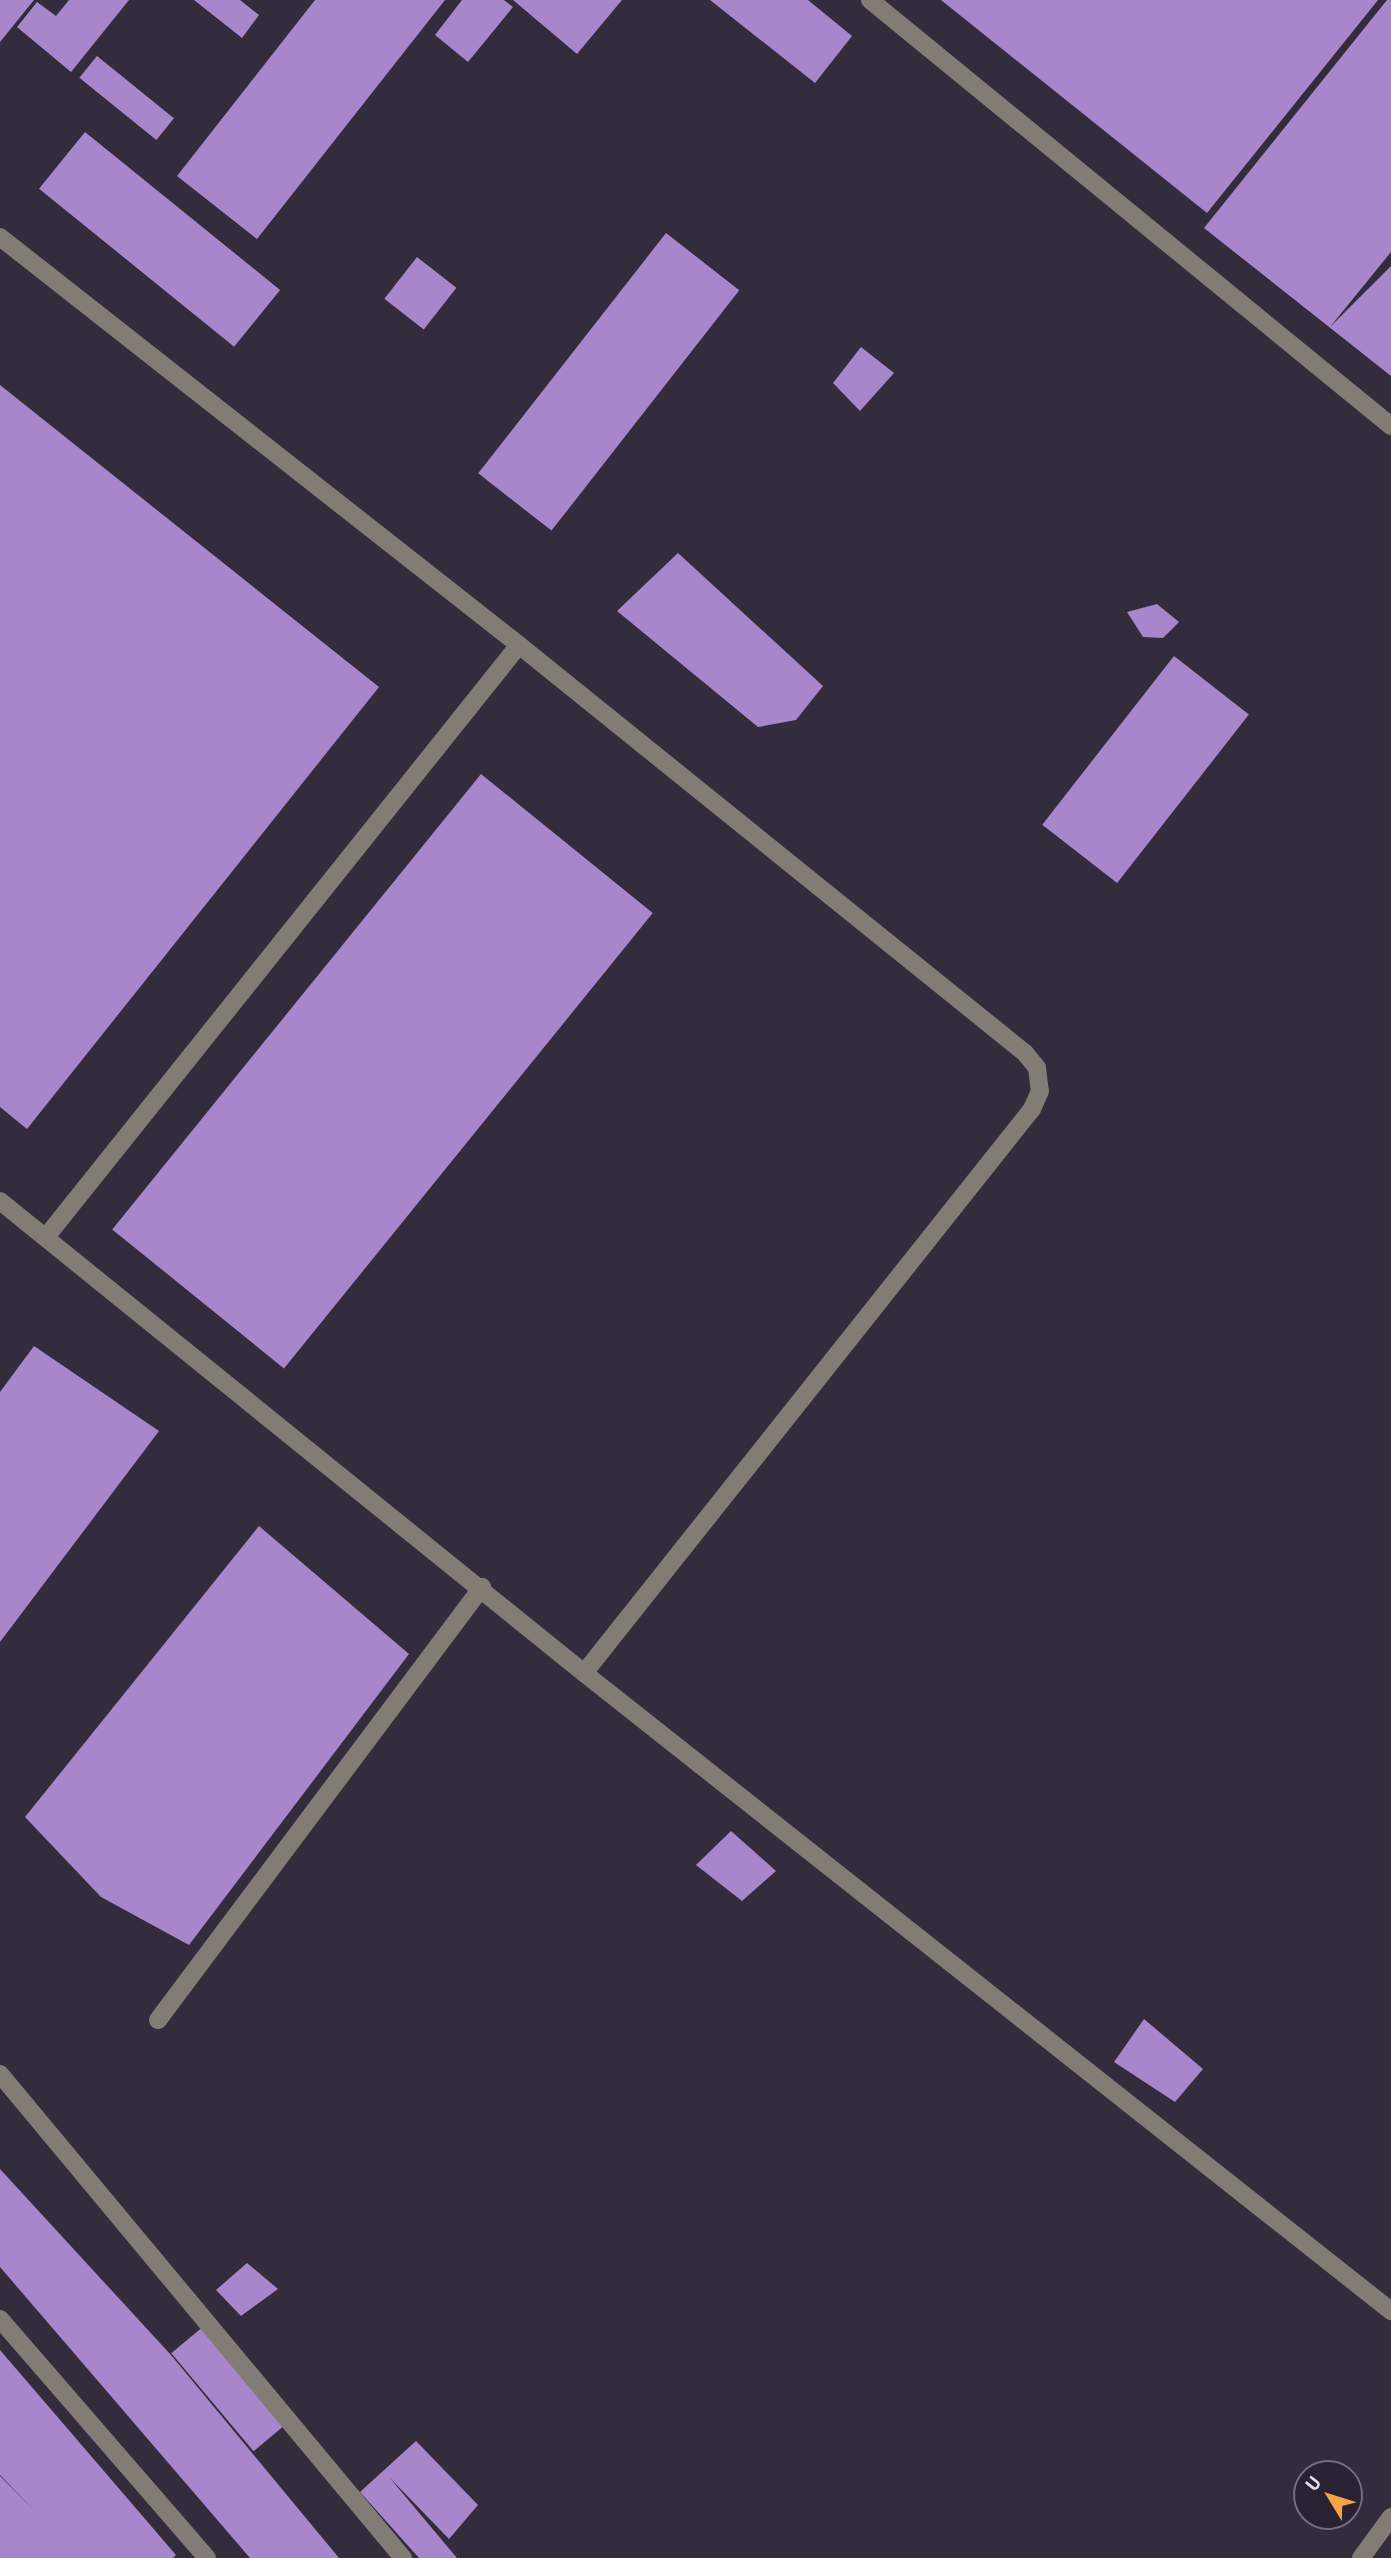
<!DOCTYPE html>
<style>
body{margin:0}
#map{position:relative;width:1391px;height:2558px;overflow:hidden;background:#342c3d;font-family:Barlow,sans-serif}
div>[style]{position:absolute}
.building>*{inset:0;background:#a786cc;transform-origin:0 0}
.minor>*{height:18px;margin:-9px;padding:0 9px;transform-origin:9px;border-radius:9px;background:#837c75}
span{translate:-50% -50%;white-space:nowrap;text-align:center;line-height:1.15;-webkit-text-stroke:7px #2a2232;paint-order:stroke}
.north{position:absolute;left:1293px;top:2460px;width:70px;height:70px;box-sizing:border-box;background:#2a2232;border:2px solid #746d7b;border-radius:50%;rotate:308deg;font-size:19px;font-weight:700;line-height:28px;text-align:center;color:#e3dee9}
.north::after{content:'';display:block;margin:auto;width:24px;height:32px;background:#f5a345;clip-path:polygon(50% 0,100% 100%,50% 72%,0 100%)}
</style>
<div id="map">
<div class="building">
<i style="clip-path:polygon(0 0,34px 0,0 42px)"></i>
<i style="clip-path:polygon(69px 0,129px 0,71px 72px,17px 27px,37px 2px,56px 16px)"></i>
<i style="clip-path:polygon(194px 0,240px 0,259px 15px,242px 38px)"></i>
<i style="clip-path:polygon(315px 0,445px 0,257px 239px,177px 176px)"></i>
<i style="clip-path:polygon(462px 0,504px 0,513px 7px,468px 62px,435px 35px)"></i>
<i style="clip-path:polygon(513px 0,622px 0,577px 54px)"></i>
<i style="clip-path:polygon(710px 0,808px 0,852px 36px,815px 83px)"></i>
<i style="clip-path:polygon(941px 0,1378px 0,1207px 213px)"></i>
<i style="clip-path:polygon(1387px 0,1391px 0,1391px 252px,1330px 327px,1391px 266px,1391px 376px,1204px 228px)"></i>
<i style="left:97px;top:56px;width:99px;height:28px;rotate:39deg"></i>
<i style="left:85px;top:132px;width:251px;height:73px;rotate:39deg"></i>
<i style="left:666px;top:233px;width:93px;height:305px;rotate:38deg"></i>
<i style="left:417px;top:257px;width:50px;height:53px;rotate:38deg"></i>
<i style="clip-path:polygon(861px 347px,894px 373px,860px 411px,833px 383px)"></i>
<i style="clip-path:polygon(0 385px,379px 687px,27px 1129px,0 1107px)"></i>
<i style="clip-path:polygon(678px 553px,823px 686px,796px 720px,758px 727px,617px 611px)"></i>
<i style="clip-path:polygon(1157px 604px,1179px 622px,1163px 638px,1143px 637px,1127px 612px)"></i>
<i style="left:1174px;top:656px;width:95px;height:214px;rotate:38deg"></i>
<i style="left:481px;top:774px;width:221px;height:586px;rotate:39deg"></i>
<i style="clip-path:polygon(34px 1346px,159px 1431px,0 1642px,0 1392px)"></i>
<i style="clip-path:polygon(259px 1526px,409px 1654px,189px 1945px,101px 1897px,25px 1817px)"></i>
<i style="clip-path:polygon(731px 1831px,776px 1871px,742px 1901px,696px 1865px)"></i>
<i style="clip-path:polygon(1144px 2019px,1203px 2069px,1175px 2102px,1114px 2062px)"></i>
<i style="clip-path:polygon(0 2169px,171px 2355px,339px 2558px,250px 2558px,0 2267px)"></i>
<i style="clip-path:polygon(247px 2263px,278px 2289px,241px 2316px,216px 2290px)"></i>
<i style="left:205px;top:2325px;width:128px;height:44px;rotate:50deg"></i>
<i style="clip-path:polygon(0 2350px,176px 2555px,173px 2558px,0 2558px,0 2476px,34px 2510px,0 2475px)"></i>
<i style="clip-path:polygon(416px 2441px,478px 2505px,449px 2539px,389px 2477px,457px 2558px,419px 2558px,360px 2492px)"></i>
</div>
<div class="minor">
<i style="left:870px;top:0;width:673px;rotate:39.27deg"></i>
<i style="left:0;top:237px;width:660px;rotate:38.17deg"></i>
<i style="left:519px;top:645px;width:758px;rotate:128.62deg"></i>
<i style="left:519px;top:645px;width:650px;rotate:38.88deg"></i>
<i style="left:1025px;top:1053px;width:19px;rotate:51deg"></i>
<i style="left:1037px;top:1068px;width:23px;rotate:83deg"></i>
<i style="left:1040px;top:1091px;width:20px;rotate:114deg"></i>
<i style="left:1032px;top:1109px;width:720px;rotate:128.46deg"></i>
<i style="left:0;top:1201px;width:751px;rotate:38.95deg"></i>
<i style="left:584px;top:1673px;width:1029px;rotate:38.33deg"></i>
<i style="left:158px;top:2020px;width:541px;rotate:-53.19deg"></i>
<i style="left:0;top:2074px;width:630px;rotate:50.22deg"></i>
<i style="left:0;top:2319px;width:316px;rotate:49.1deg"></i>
<i style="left:1361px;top:2558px;width:51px;rotate:-53.8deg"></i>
</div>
<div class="north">U</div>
</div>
